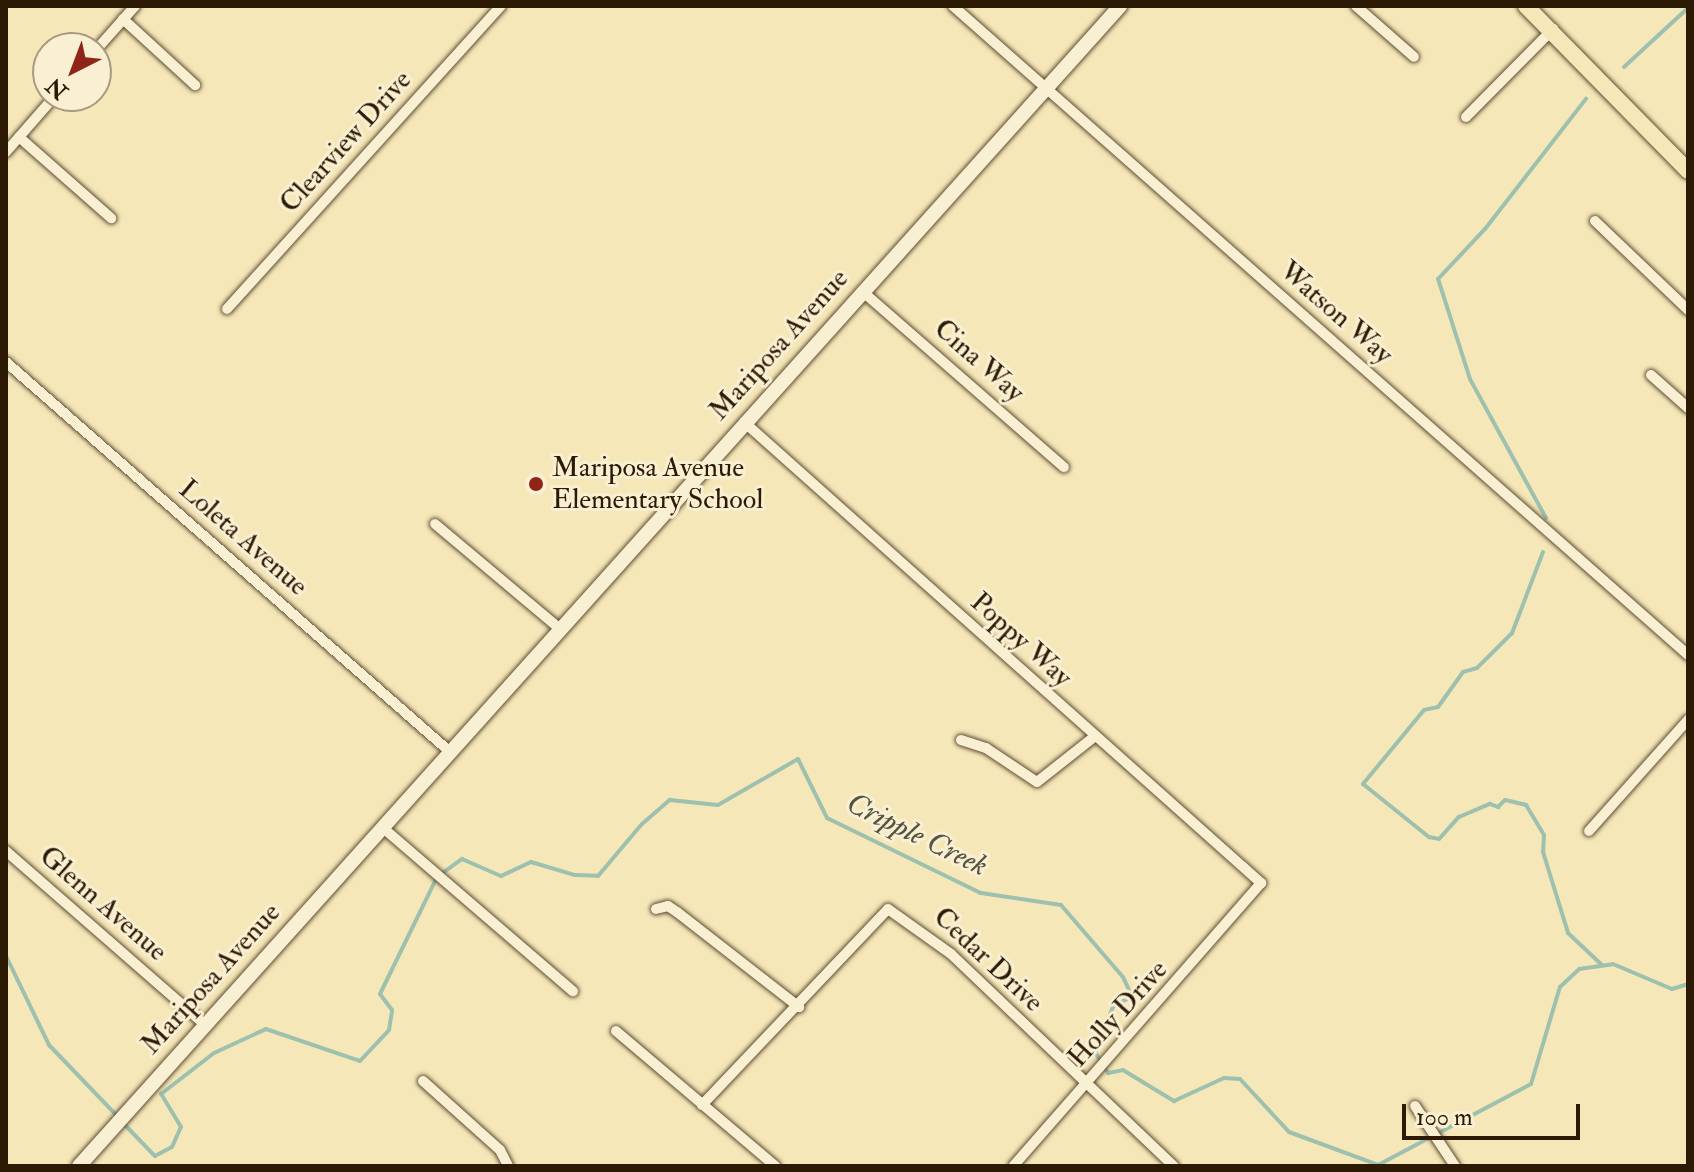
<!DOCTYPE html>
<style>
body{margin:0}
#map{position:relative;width:1694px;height:1172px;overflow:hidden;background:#f6e7b9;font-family:"IM FELL Double Pica",serif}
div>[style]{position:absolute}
.stream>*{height:4px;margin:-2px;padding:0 2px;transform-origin:2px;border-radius:2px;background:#9dc0af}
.roads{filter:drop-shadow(0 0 2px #5f4d31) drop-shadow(0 0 2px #5f4d31)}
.street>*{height:10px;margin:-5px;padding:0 5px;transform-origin:5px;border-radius:5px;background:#f9efd2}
.secondary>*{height:14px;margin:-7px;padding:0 7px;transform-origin:7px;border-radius:7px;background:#f9efd2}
.primary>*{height:16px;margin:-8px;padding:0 8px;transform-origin:8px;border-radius:8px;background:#f6e7b9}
.dots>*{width:22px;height:22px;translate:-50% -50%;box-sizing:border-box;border:4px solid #f9efd2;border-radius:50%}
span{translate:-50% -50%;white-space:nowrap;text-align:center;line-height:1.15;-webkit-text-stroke:6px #f9efd2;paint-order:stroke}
.street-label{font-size:28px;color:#2d1a04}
.poi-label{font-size:28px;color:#2d1a04}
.left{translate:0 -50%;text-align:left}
.water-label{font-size:30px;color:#545440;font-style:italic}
.frame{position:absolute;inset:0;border:8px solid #2d1a04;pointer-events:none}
.north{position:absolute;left:32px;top:32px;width:80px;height:80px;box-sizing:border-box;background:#f9efd2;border:2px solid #a79a80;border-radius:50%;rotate:222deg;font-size:22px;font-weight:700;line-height:32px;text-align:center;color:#2d1a04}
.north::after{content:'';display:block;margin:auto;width:28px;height:36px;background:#8f2418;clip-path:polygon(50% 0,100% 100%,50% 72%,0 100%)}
.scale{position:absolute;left:1402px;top:1104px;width:178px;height:36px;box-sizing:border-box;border:4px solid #2d1a04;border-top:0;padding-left:10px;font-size:24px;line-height:28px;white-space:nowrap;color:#2d1a04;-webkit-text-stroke:6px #f9efd2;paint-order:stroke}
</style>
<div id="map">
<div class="stream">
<i style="left:1624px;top:67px;width:87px;rotate:-42.7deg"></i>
<i style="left:1546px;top:518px;width:158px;rotate:-118.7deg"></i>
<i style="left:1470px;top:379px;width:105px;rotate:-107.7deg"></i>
<i style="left:1438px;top:279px;width:69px;rotate:-46.8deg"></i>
<i style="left:1485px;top:229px;width:165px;rotate:-52.2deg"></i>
<i style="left:1543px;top:552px;width:87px;rotate:110.9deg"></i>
<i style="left:1512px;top:633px;width:49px;rotate:135deg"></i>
<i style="left:1477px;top:668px;width:15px;rotate:164deg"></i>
<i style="left:1463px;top:672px;width:43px;rotate:125.5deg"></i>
<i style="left:1438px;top:707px;width:14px;rotate:168deg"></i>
<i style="left:1424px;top:710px;width:96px;rotate:129.5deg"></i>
<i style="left:1363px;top:784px;width:85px;rotate:38.8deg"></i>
<i style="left:1429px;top:837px;width:10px;rotate:11deg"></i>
<i style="left:1439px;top:839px;width:30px;rotate:-48deg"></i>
<i style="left:1459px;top:817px;width:34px;rotate:-23deg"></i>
<i style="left:1490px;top:804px;width:9px;rotate:21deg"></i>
<i style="left:1498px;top:807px;width:10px;rotate:-45deg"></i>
<i style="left:1505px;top:800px;width:22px;rotate:13deg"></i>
<i style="left:1526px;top:805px;width:35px;rotate:59deg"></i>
<i style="left:1544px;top:835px;width:17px;rotate:93deg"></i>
<i style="left:1543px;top:852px;width:85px;rotate:72.8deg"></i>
<i style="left:1568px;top:933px;width:47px;rotate:43.3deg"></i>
<i style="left:6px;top:956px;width:99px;rotate:64.2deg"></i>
<i style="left:49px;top:1045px;width:98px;rotate:46.2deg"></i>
<i style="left:123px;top:1123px;width:46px;rotate:45.9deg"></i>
<i style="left:155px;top:1156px;width:19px;rotate:-28deg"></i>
<i style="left:172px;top:1147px;width:22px;rotate:-66deg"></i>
<i style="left:181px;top:1127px;width:39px;rotate:-121deg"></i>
<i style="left:161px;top:1094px;width:67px;rotate:-37.7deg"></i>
<i style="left:214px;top:1053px;width:57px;rotate:-24.8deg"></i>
<i style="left:266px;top:1029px;width:99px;rotate:18.8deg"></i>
<i style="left:360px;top:1061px;width:42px;rotate:-46.9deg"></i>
<i style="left:389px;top:1030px;width:20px;rotate:-81deg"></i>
<i style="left:392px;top:1010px;width:20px;rotate:-127deg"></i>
<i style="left:380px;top:994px;width:130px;rotate:-64deg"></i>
<i style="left:437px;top:877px;width:31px;rotate:-36deg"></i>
<i style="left:462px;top:859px;width:43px;rotate:23.6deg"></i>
<i style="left:501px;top:876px;width:33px;rotate:-25deg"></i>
<i style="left:531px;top:862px;width:46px;rotate:16.5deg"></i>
<i style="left:575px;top:875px;width:23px;rotate:2deg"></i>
<i style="left:598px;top:876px;width:68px;rotate:-49.8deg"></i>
<i style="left:642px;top:824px;width:37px;rotate:-41deg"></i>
<i style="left:670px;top:800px;width:48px;rotate:5.9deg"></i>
<i style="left:718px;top:805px;width:92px;rotate:-29.9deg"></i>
<i style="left:798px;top:759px;width:66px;rotate:63.8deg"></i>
<i style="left:827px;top:818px;width:171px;rotate:26deg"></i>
<i style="left:981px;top:893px;width:81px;rotate:8.5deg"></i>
<i style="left:1061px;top:905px;width:95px;rotate:49.3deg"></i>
<i style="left:1123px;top:977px;width:21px;rotate:65deg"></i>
<i style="left:1132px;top:996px;width:22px;rotate:150deg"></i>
<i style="left:1113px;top:1007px;width:48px;rotate:111.8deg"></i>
<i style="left:1095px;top:1052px;width:25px;rotate:58deg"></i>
<i style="left:1108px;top:1073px;width:15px;rotate:-11deg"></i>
<i style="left:1123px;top:1070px;width:60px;rotate:31.3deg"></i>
<i style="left:1174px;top:1101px;width:55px;rotate:-24.7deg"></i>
<i style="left:1224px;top:1078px;width:16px;rotate:4deg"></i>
<i style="left:1240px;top:1079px;width:72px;rotate:47.2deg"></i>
<i style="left:1289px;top:1132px;width:95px;rotate:20.3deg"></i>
<i style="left:1378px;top:1165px;width:173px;rotate:-27.9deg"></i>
<i style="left:1531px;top:1084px;width:101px;rotate:-73.4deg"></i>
<i style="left:1560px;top:987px;width:26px;rotate:-43deg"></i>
<i style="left:1579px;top:969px;width:34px;rotate:-8deg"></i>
<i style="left:1613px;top:964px;width:64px;rotate:23deg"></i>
<i style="left:1672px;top:989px;width:17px;rotate:-17deg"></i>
</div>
<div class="roads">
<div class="street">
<i style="left:953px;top:6px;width:981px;rotate:41.44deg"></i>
<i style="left:1356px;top:6px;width:77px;rotate:41.3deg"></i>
<i style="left:123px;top:19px;width:98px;rotate:42.5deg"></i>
<i style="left:96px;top:50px;width:59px;rotate:-48.4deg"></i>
<i style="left:1466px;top:117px;width:124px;rotate:-45.3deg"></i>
<i style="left:19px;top:137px;width:123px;rotate:41.4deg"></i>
<i style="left:6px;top:152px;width:74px;rotate:-48.8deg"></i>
<i style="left:1595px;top:221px;width:129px;rotate:43.7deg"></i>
<i style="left:862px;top:291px;width:268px;rotate:41.1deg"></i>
<i style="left:227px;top:309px;width:409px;rotate:-47.9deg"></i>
<i style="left:6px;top:362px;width:590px;rotate:41.29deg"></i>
<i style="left:1651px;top:375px;width:50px;rotate:41.7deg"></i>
<i style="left:744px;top:422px;width:693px;rotate:41.72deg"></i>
<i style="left:1261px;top:883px;width:376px;rotate:131.2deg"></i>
<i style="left:435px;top:524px;width:162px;rotate:40deg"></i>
<i style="left:961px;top:740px;width:26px;rotate:18deg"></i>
<i style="left:986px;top:748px;width:61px;rotate:33.7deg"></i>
<i style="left:1037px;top:782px;width:73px;rotate:-38.3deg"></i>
<i style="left:382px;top:827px;width:252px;rotate:40.7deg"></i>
<i style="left:1589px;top:831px;width:149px;rotate:-48.3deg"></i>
<i style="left:6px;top:851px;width:263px;rotate:41.1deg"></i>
<i style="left:656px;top:909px;width:12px;rotate:-14deg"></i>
<i style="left:668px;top:906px;width:11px;rotate:34deg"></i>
<i style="left:677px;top:912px;width:155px;rotate:37.9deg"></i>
<i style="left:616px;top:1031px;width:209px;rotate:40.3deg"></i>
<i style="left:423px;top:1081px;width:103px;rotate:41.9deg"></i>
<i style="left:500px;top:1150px;width:18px;rotate:63deg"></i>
<i style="left:702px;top:1105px;width:270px;rotate:-46.5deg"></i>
<i style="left:888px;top:909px;width:77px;rotate:35.5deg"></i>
<i style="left:951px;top:954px;width:308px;rotate:43.6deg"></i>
<i style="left:1415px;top:1106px;width:72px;rotate:56.3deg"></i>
</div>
<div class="secondary">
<i style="left:79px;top:1166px;width:1559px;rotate:-48.09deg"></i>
</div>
<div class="primary">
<i style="left:1526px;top:6px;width:231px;rotate:45.5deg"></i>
</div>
</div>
<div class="dots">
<i style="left:536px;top:484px;background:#8f2418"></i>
</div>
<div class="street-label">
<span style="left:346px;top:142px;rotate:-48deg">Clearview Drive</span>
<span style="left:1336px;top:313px;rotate:41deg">Watson Way</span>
<span style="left:779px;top:345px;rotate:-48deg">Mariposa Avenue</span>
<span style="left:979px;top:361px;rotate:41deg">Cina Way</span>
<span style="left:243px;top:538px;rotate:41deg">Loleta Avenue</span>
<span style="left:1021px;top:640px;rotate:42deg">Poppy Way</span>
<span style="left:103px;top:904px;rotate:41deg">Glenn Avenue</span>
<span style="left:988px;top:960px;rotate:43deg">Cedar Drive</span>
<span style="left:211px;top:979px;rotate:-48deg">Mariposa Avenue</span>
<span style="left:1118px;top:1014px;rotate:-48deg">Holly Drive</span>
</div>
<div class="poi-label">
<span class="left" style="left:552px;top:484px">Mariposa Avenue<br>Elementary School</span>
</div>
<div class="water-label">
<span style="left:917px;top:835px;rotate:26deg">Cripple Creek</span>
</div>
<div class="frame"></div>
<div class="north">N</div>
<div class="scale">100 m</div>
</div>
